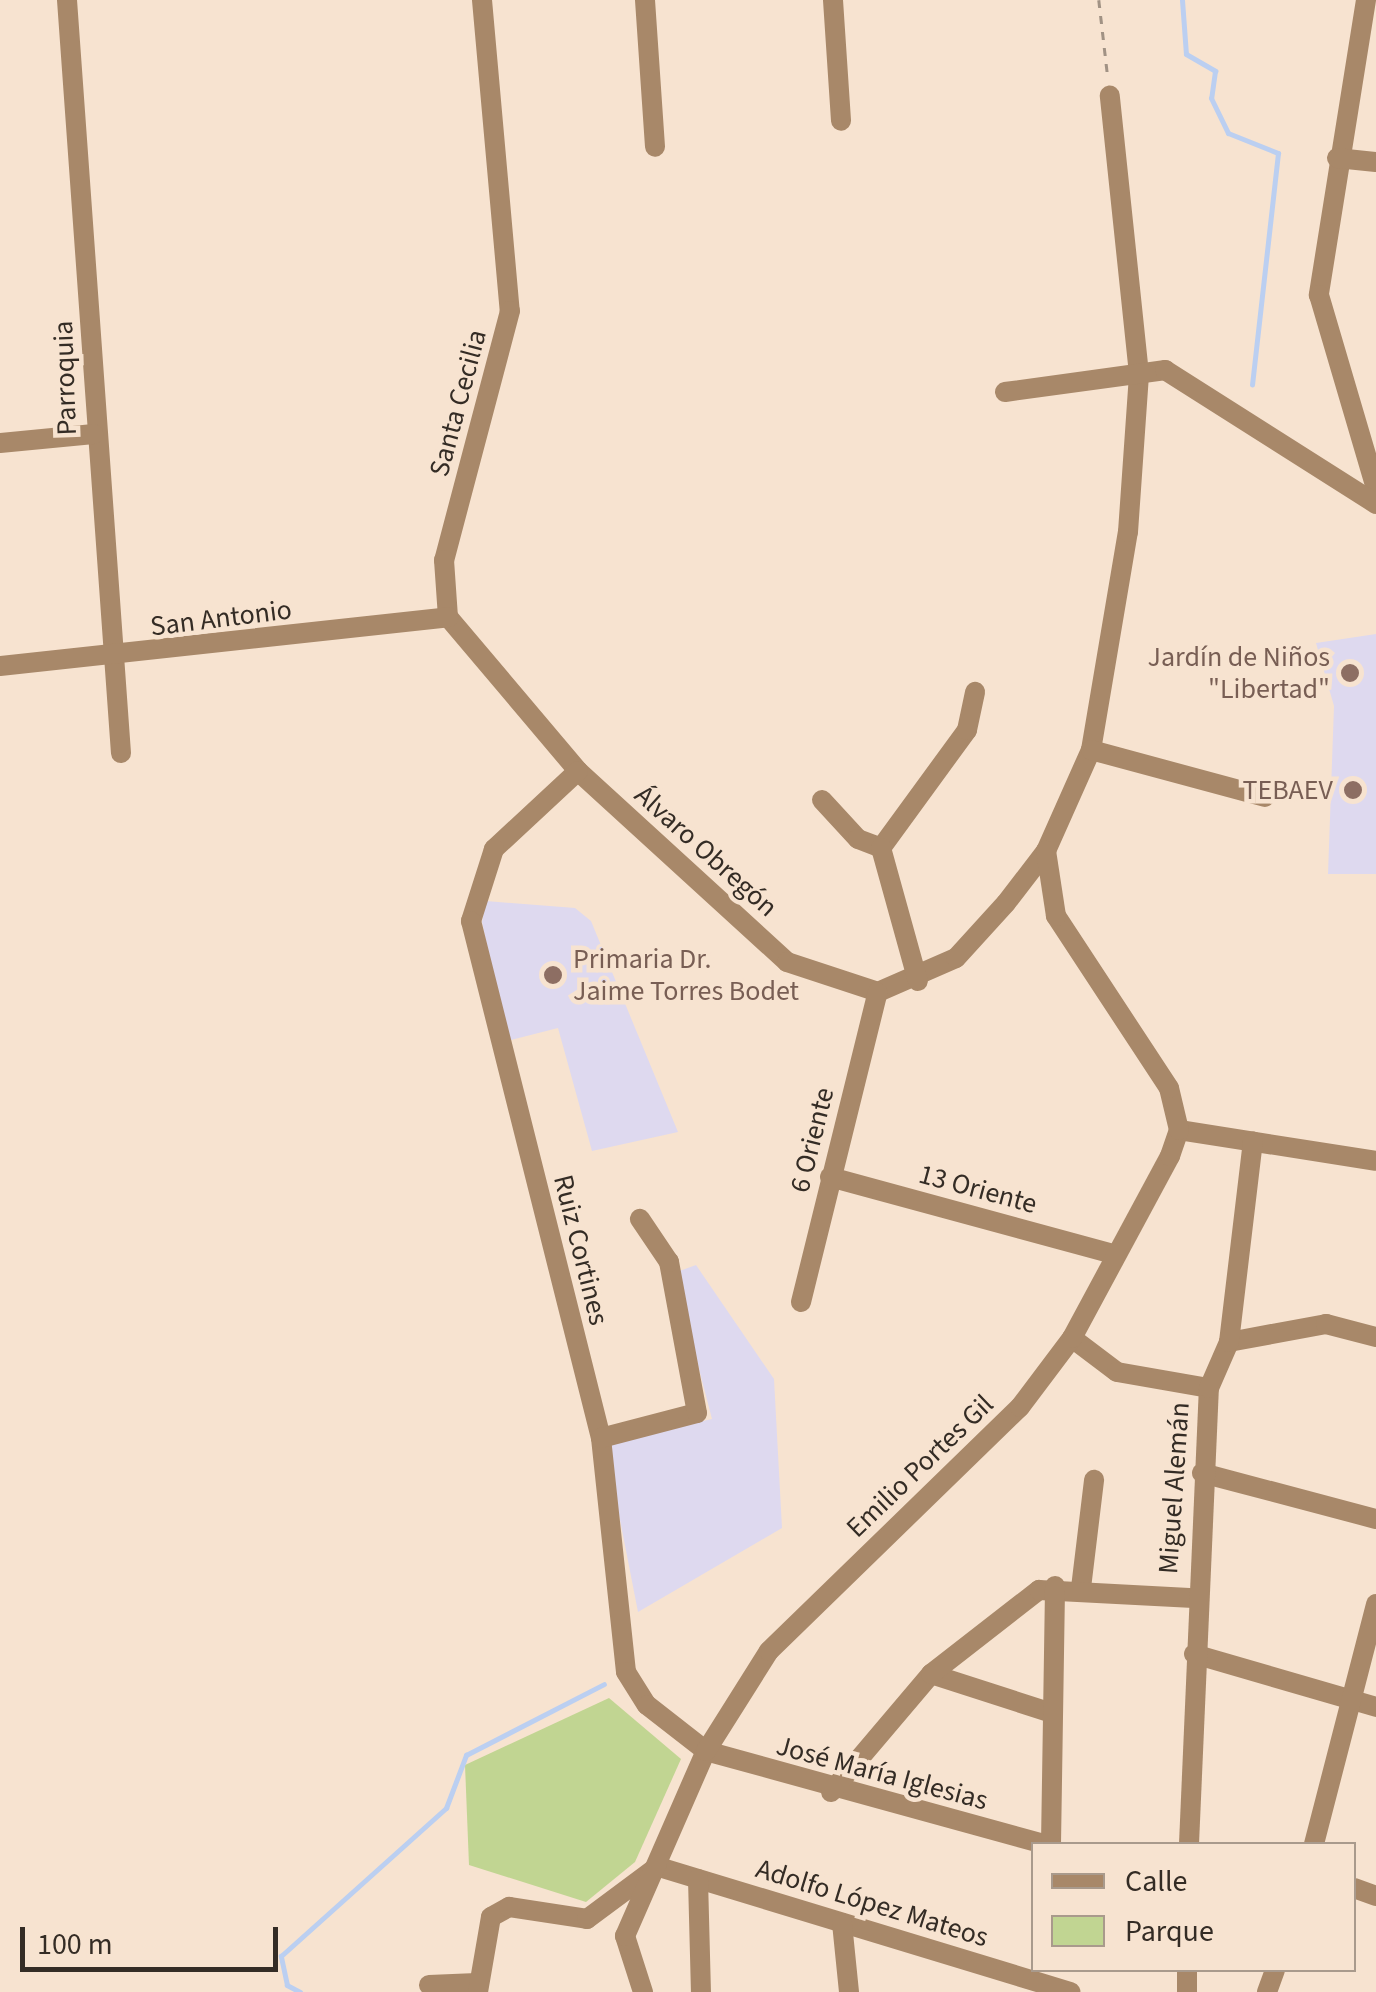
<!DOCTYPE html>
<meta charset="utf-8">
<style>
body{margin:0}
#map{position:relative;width:1376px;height:1992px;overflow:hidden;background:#f7e3d0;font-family:"Source Sans 3",sans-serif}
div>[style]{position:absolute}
.education>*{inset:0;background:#ded9ef}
.green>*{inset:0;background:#c1d592}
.stream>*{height:5px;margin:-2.5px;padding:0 2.5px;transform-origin:2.5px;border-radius:2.5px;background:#bbcff1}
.path>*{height:2.5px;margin-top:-1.25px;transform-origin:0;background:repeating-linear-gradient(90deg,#a19284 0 8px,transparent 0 16px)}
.minor>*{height:20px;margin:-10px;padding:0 10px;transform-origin:10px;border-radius:10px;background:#a88869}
.dots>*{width:28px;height:28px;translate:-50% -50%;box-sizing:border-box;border:5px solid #f7e3d0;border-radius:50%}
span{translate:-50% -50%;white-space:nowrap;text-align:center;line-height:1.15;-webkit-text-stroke:9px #f7e3d0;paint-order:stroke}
.street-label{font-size:28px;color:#342c25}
.education-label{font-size:28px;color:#785e54}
.right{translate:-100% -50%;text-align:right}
.left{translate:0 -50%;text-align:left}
.legend{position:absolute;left:1031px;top:1842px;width:325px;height:130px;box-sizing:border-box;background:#f7e3d0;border:2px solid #a99a8c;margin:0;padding:12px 18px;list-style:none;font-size:30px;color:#342c25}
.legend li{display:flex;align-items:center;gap:20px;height:50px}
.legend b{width:50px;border:2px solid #a99a8c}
.scale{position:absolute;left:20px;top:1927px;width:258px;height:45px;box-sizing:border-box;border:5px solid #342c25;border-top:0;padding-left:12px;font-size:30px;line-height:35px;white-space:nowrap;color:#342c25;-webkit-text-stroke:8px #f7e3d0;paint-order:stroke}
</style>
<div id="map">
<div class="education">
<i style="clip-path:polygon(1376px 634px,1376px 874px,1328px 874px,1334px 706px,1316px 643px)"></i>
<i style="clip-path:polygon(486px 901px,575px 908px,591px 921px,678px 1132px,592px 1151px,558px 1028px,507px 1041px,482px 922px)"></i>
<i style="clip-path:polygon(696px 1265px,774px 1379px,782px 1528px,638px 1612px,605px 1443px,712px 1419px,674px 1273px)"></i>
</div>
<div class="green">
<i style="clip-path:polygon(609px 1698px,681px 1759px,635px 1862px,586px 1902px,469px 1865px,465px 1765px)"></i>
</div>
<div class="stream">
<i style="left:1182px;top:0;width:54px;rotate:85.8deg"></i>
<i style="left:1186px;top:54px;width:34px;rotate:30deg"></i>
<i style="left:1215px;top:71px;width:27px;rotate:98deg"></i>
<i style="left:1211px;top:98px;width:39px;rotate:64deg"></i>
<i style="left:1228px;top:133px;width:54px;rotate:21.8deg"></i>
<i style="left:1278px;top:153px;width:233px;rotate:96.4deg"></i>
<i style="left:300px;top:1992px;width:15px;rotate:-152deg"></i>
<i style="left:287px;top:1985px;width:30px;rotate:-102deg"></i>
<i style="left:281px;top:1956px;width:222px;rotate:-41.9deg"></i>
<i style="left:446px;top:1808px;width:57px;rotate:-69.3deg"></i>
<i style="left:466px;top:1755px;width:155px;rotate:-27.2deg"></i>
</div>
<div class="path">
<i style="left:1099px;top:0;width:79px;rotate:83.4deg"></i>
</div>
<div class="minor">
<i style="left:67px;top:0;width:755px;rotate:85.9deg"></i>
<i style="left:482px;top:0;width:312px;rotate:84.9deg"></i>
<i style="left:510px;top:311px;width:258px;rotate:104.8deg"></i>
<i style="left:444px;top:560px;width:57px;rotate:86deg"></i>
<i style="left:448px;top:617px;width:202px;rotate:49.8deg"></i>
<i style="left:578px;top:771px;width:283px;rotate:42.4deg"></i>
<i style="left:787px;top:962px;width:96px;rotate:18.2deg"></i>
<i style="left:878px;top:992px;width:85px;rotate:-23.6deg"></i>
<i style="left:956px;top:958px;width:74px;rotate:-47.7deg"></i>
<i style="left:1006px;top:903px;width:66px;rotate:-52.4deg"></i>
<i style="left:1046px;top:851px;width:111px;rotate:-66deg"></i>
<i style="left:1091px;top:750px;width:221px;rotate:-80.4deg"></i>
<i style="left:1128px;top:532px;width:158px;rotate:-86deg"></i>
<i style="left:1139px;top:374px;width:280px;rotate:-96deg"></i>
<i style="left:645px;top:0;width:147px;rotate:86.1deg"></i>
<i style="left:833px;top:0;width:121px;rotate:86.2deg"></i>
<i style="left:1366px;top:0;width:299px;rotate:99.1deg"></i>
<i style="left:1319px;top:295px;width:202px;rotate:73.6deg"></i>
<i style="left:1337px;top:158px;width:39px;rotate:6deg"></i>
<i style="left:1005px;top:392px;width:162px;rotate:-7.8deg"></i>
<i style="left:1165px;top:370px;width:250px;rotate:32.4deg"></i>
<i style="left:0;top:443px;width:94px;rotate:-5.5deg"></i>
<i style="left:0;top:666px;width:451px;rotate:-6.2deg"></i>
<i style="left:1091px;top:750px;width:180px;rotate:15.1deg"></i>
<i style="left:578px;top:771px;width:115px;rotate:137.1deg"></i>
<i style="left:494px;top:849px;width:76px;rotate:107.7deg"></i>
<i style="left:471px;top:921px;width:533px;rotate:75.89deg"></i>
<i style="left:601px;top:1438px;width:235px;rotate:83.9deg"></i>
<i style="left:626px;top:1672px;width:39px;rotate:58deg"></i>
<i style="left:647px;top:1705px;width:75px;rotate:37.9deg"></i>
<i style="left:706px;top:1751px;width:351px;rotate:15.4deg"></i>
<i style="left:822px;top:800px;width:53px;rotate:47.3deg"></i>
<i style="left:858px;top:839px;width:25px;rotate:21deg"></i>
<i style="left:881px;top:848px;width:146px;rotate:-53.9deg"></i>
<i style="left:967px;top:730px;width:39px;rotate:-78deg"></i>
<i style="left:881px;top:848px;width:138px;rotate:74.5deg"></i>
<i style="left:1179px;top:1130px;width:199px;rotate:8.9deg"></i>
<i style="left:830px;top:1177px;width:293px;rotate:15.2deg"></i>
<i style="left:801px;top:1302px;width:319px;rotate:-76.1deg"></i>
<i style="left:1072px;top:1338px;width:56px;rotate:37.1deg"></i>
<i style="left:1117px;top:1372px;width:93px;rotate:9.9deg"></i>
<i style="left:1229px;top:1342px;width:99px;rotate:-10.5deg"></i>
<i style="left:1326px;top:1324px;width:52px;rotate:14.6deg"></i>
<i style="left:601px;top:1438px;width:99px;rotate:-14.6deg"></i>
<i style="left:697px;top:1413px;width:154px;rotate:-100.5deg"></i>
<i style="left:669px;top:1262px;width:52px;rotate:-124deg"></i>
<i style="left:1202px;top:1473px;width:180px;rotate:14.8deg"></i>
<i style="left:1081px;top:1588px;width:109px;rotate:-83.1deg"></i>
<i style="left:1194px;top:1654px;width:190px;rotate:16.2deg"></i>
<i style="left:931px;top:1674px;width:127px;rotate:17.9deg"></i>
<i style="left:831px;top:1792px;width:155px;rotate:-49.7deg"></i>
<i style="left:931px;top:1674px;width:137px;rotate:-37.9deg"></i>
<i style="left:1039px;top:1590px;width:155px;rotate:3deg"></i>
<i style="left:1051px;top:1844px;width:258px;rotate:-89.1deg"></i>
<i style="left:1189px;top:1844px;width:456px;rotate:-87.5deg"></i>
<i style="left:1209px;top:1388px;width:50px;rotate:-66.5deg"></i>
<i style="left:1229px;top:1342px;width:202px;rotate:-83.2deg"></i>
<i style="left:1314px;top:1844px;width:248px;rotate:-75.5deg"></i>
<i style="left:659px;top:1867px;width:430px;rotate:16.9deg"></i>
<i style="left:698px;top:1879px;width:113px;rotate:88.5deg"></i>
<i style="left:1354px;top:1888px;width:23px;rotate:20deg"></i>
<i style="left:842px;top:1923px;width:69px;rotate:84.2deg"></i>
<i style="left:429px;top:1985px;width:48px;rotate:-2.4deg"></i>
<i style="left:478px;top:1992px;width:76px;rotate:-80.2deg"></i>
<i style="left:491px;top:1917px;width:21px;rotate:-29deg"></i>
<i style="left:509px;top:1907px;width:79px;rotate:8.7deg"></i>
<i style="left:587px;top:1919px;width:87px;rotate:-36.6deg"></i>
<i style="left:643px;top:1992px;width:59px;rotate:-107.8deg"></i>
<i style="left:625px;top:1936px;width:202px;rotate:-66.4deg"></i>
<i style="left:706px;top:1751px;width:118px;rotate:-57.8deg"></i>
<i style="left:769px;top:1651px;width:350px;rotate:-44.2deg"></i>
<i style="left:1020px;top:1407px;width:86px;rotate:-53deg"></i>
<i style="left:1072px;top:1338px;width:207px;rotate:-61.7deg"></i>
<i style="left:1170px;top:1156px;width:28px;rotate:-71deg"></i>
<i style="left:1179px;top:1130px;width:43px;rotate:-103.4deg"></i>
<i style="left:1169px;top:1088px;width:206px;rotate:-123.3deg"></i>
<i style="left:1056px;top:916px;width:66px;rotate:-98.7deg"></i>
<i style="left:1187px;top:1992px;width:22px;rotate:-90deg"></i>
<i style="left:1267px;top:1992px;width:23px;rotate:-70deg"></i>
</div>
<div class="dots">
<i style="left:1350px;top:673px;background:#8d6e63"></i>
<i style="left:1353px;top:790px;background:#8d6e63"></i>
<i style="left:553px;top:975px;background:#8d6e63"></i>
</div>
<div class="street-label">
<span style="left:65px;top:378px;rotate:-92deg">Parroquia</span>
<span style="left:458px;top:403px;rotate:-75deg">Santa Cecilia</span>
<span style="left:221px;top:618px;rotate:-7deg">San Antonio</span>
<span style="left:706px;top:851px;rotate:42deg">Álvaro Obregón</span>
<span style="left:812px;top:1140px;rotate:-76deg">6 Oriente</span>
<span style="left:978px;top:1189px;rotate:15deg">13 Oriente</span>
<span style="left:581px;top:1250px;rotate:76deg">Ruiz Cortines</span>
<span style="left:920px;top:1466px;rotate:-44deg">Emilio Portes Gil</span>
<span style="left:1174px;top:1488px;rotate:-86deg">Miguel Alemán</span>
<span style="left:882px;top:1773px;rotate:15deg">José María Iglesias</span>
<span style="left:872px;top:1903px;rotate:17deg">Adolfo López Mateos</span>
</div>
<div class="education-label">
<span class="right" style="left:1330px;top:673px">Jardín de Niños<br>"Libertad"</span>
<span class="right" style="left:1333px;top:790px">TEBAEV</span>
<span class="left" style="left:573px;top:975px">Primaria Dr.<br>Jaime Torres Bodet</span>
</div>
<ul class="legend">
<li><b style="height:12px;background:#a88869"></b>Calle</li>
<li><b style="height:28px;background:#c1d592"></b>Parque</li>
</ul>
<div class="scale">100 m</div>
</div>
